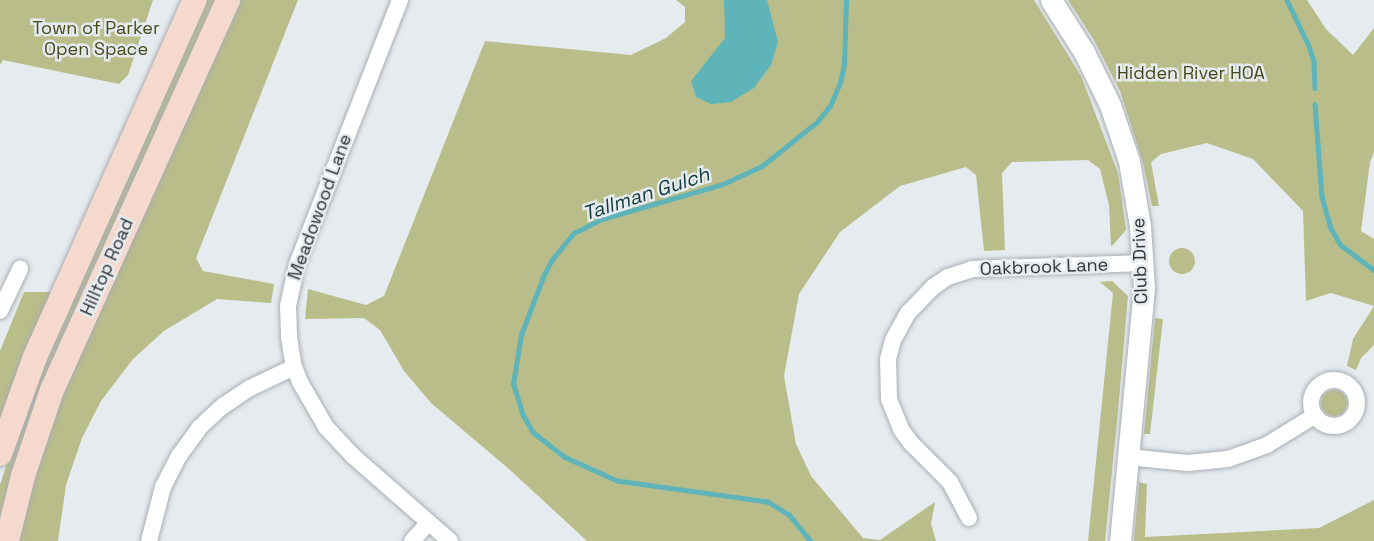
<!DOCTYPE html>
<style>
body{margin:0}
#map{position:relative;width:1374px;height:541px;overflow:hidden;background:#e6ebf0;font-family:"Space Grotesk",sans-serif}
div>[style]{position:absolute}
.green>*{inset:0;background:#b9bd8a}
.round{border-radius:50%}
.water>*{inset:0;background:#5eb4b9}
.stream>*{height:4.5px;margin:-2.25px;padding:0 2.25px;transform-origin:2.25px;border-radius:2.25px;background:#5eb4b9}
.roads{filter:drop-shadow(0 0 2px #a9aeb2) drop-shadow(0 0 2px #a9aeb2)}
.minor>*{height:16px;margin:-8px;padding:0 8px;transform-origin:8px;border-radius:8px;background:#fff}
.minor>.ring{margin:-8px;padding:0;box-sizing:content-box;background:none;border:16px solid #fff;border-radius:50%}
.tertiary>*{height:21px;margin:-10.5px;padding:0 10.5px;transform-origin:10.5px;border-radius:10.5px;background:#fff}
.secondary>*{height:24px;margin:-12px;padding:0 12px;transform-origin:12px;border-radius:12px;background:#f6d9cd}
span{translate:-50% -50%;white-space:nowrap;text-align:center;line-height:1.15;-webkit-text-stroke:5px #e6ebf0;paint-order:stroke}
.park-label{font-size:18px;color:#474919}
.street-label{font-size:18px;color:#313335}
.water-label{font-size:20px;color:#123b3e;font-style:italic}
</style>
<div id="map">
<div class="green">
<i style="clip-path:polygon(0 0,153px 0,128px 75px,119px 84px,3px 60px,0 65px)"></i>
<i style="clip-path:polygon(205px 0,217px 0,0 526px,0 485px,25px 406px)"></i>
<i style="clip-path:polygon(238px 0,298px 0,196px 258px,203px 271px,274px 284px,271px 303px,217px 299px,164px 331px,133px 359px,101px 401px,82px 438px,66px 485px,58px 541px,18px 541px,25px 505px,57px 406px)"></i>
<i style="clip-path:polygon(676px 0,1034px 0,1081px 76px,1118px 173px,1126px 230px,1113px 245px,1111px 246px,1109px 205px,1100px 169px,1088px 160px,1012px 162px,1002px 173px,1005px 250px,984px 251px,976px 175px,966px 167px,900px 186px,840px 232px,799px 294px,784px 376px,796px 444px,811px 476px,863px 538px,880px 540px,935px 502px,931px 524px,936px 541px,587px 541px,509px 469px,431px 403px,404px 371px,380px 330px,364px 318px,305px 319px,308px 289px,366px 305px,384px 296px,485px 41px,631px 55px,666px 38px,685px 22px,685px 7px)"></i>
<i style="clip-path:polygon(1068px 0,1307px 0,1326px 29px,1353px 55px,1374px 28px,1374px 152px,1370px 162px,1361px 231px,1374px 239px,1374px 345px,1361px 358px,1356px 370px,1347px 366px,1353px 339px,1374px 306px,1331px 293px,1306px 301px,1303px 211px,1253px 159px,1207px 143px,1161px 154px,1151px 162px,1159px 206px,1152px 206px,1143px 163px,1120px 91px,1094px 40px)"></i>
<i class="round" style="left:1169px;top:248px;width:26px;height:26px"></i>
<i style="clip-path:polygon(1112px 281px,1128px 296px,1118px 412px,1105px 541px,1088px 541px,1113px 293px,1100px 282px)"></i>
<i style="clip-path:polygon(24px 292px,54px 292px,0 421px,0 351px)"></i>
<i style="clip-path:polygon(1155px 318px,1163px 319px,1150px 434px,1144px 434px)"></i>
<i class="round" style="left:1321px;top:390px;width:26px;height:26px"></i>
<i style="clip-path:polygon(1139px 482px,1147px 484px,1145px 537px,1319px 528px,1374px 500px,1374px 541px,1134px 541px)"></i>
</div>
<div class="water">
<i style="clip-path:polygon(724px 0,767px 0,778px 42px,771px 65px,754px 88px,731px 102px,711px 104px,696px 97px,691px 81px,725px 38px)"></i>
</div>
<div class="stream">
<i style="left:1287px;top:0;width:51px;rotate:64.4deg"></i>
<i style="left:1309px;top:46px;width:16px;rotate:72deg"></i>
<i style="left:1314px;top:61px;width:27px;rotate:88deg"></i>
<i style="left:1315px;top:104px;width:93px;rotate:85.7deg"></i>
<i style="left:1322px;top:197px;width:32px;rotate:74deg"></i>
<i style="left:1331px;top:228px;width:20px;rotate:60deg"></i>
<i style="left:1341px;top:245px;width:41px;rotate:37.1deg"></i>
<i style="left:810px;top:541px;width:33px;rotate:-129deg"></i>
<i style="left:789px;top:515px;width:26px;rotate:-149deg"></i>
<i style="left:767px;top:502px;width:151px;rotate:-172deg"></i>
<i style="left:617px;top:481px;width:58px;rotate:-155.6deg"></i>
<i style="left:564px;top:457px;width:39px;rotate:-142deg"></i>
<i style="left:533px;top:433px;width:20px;rotate:-120deg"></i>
<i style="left:523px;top:416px;width:34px;rotate:-107deg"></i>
<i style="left:513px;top:384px;width:50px;rotate:-80.7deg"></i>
<i style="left:521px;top:335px;width:62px;rotate:-69.2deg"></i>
<i style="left:543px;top:277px;width:18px;rotate:-63deg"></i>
<i style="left:551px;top:261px;width:36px;rotate:-51deg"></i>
<i style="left:574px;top:233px;width:31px;rotate:-27deg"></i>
<i style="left:602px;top:219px;width:126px;rotate:-16.1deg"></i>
<i style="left:723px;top:184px;width:43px;rotate:-24.8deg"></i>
<i style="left:762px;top:166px;width:70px;rotate:-38.7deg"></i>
<i style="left:817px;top:122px;width:21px;rotate:-51deg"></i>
<i style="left:830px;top:106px;width:25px;rotate:-67deg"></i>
<i style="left:840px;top:83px;width:19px;rotate:-78deg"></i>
<i style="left:844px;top:64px;width:64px;rotate:-88.2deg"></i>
</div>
<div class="roads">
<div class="minor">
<i style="left:400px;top:0;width:283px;rotate:111.3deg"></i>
<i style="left:297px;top:264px;width:43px;rotate:102.1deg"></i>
<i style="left:288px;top:306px;width:31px;rotate:88deg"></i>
<i style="left:289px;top:337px;width:30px;rotate:81deg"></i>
<i style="left:294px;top:367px;width:16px;rotate:68deg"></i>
<i style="left:300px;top:382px;width:52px;rotate:60deg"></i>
<i style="left:326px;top:427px;width:40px;rotate:47deg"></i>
<i style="left:353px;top:456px;width:129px;rotate:41.2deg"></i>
<i style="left:0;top:311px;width:47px;rotate:-64.5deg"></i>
<i class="ring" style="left:1311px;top:380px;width:30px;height:30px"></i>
<i style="left:1128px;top:457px;width:60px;rotate:5.7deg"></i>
<i style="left:1188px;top:463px;width:40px;rotate:-5.7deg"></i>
<i style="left:1228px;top:459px;width:41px;rotate:-19.7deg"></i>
<i style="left:1267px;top:445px;width:55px;rotate:-31.7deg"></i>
<i style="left:969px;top:518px;width:41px;rotate:-117.8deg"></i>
<i style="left:950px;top:482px;width:55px;rotate:-135deg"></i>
<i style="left:911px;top:443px;width:17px;rotate:-126deg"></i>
<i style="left:901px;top:429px;width:32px;rotate:-112deg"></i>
<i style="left:889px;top:399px;width:40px;rotate:-91.4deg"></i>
<i style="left:888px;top:359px;width:20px;rotate:-75deg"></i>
<i style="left:893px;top:340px;width:31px;rotate:-61deg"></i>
<i style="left:908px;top:313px;width:36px;rotate:-46deg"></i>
<i style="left:933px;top:287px;width:18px;rotate:-34deg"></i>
<i style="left:948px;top:277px;width:25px;rotate:-18deg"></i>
<i style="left:972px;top:269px;width:172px;rotate:-2deg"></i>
<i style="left:149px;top:541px;width:56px;rotate:-75.5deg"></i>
<i style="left:163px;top:487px;width:35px;rotate:-63deg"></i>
<i style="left:179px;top:456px;width:34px;rotate:-54deg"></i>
<i style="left:199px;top:428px;width:33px;rotate:-43deg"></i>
<i style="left:223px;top:406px;width:32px;rotate:-34deg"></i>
<i style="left:250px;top:388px;width:49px;rotate:-25.5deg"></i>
<i style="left:412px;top:541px;width:25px;rotate:-48deg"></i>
</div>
<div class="tertiary">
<i style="left:1051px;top:0;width:62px;rotate:57.6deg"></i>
<i style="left:1084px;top:52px;width:59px;rotate:63.9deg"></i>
<i style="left:1110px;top:105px;width:59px;rotate:71.3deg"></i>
<i style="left:1129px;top:161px;width:66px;rotate:80.4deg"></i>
<i style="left:1140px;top:226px;width:62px;rotate:86.3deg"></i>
<i style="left:1144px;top:288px;width:254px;rotate:95.4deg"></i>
</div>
<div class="secondary">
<i style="left:0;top:454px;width:103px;rotate:-70.2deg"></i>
<i style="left:35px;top:357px;width:391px;rotate:-65.9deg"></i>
<i style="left:7px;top:541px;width:67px;rotate:-76.2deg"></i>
<i style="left:23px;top:476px;width:91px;rotate:-71.4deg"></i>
<i style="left:52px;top:390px;width:428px;rotate:-65.7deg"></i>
</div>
</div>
<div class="park-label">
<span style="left:96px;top:39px">Town of Parker<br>Open Space</span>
<span style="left:1191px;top:73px">Hidden River HOA</span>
</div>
<div class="street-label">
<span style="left:320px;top:207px;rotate:-70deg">Meadowood Lane</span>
<span style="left:1140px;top:261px;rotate:-92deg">Club Drive</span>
<span style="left:107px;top:267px;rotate:-66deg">Hilltop Road</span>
<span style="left:1044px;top:267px;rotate:-2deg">Oakbrook Lane</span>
</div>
<div class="water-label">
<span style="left:646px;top:194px;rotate:-18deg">Tallman Gulch</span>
</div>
</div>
